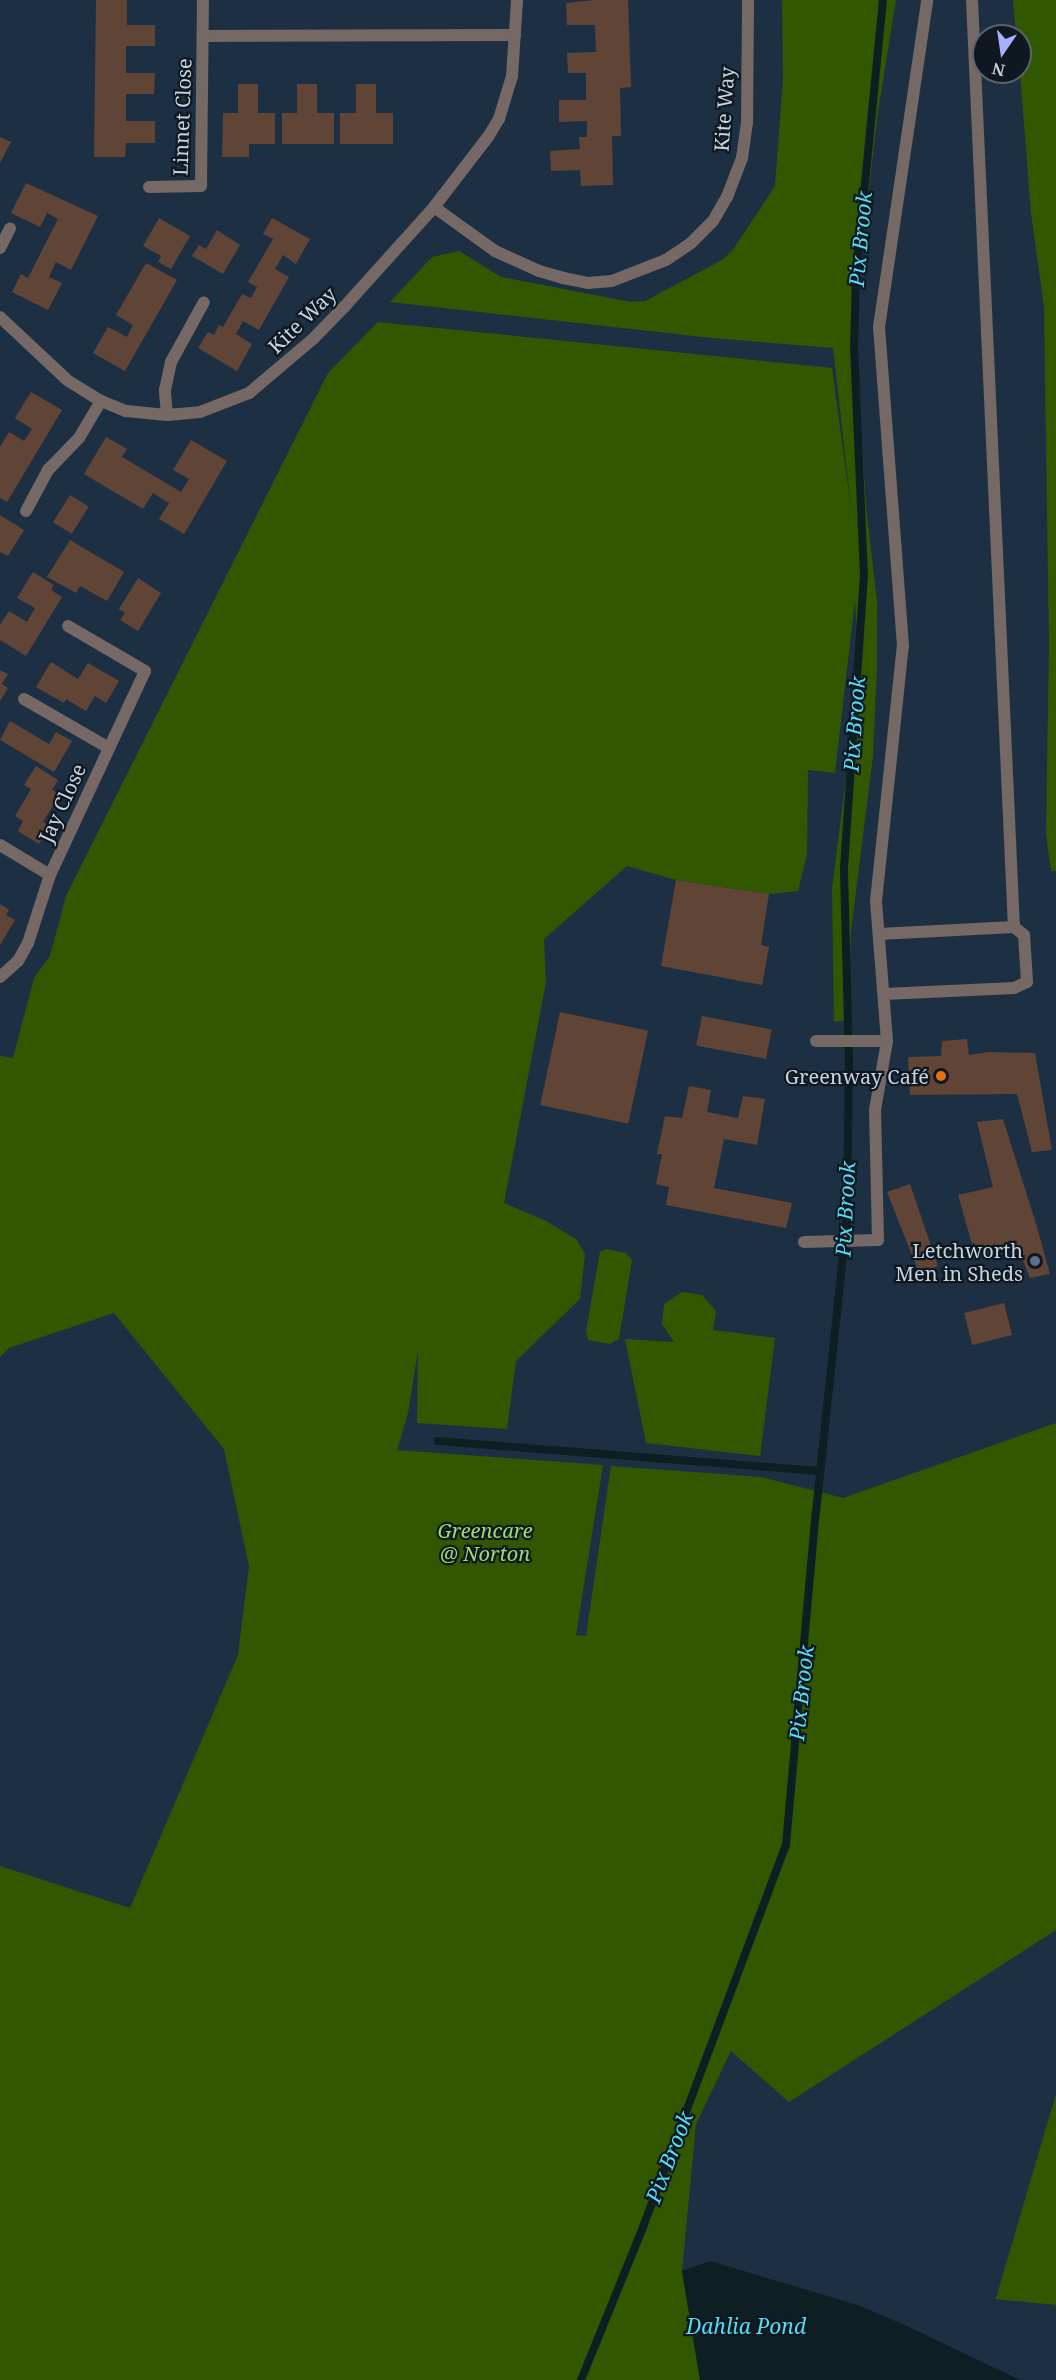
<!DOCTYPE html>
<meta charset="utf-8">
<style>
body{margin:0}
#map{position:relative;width:1056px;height:2380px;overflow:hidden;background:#1d3043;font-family:"Noto Serif",serif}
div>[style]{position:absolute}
.green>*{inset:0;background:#315800}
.water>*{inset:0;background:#0d1f22}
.stream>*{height:8px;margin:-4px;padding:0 4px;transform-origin:4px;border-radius:4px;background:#0d1f22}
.building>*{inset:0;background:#604537;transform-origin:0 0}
.service>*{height:12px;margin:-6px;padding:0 6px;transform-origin:6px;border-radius:6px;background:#766864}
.minor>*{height:12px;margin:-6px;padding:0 6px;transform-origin:6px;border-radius:6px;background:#766864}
.dots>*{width:16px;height:16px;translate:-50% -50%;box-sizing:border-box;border:3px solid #0f1820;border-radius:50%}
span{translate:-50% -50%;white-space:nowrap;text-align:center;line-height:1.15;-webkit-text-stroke:4.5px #0f1820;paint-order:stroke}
.street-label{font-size:20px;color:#c7d3df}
.poi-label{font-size:20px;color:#c7d3df}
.right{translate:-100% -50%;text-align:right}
.park-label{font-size:20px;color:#9fda6e;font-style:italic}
.water-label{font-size:21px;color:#53ddf6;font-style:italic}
.north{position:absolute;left:972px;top:24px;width:60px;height:60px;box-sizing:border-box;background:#0f1820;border:2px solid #59636c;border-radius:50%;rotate:193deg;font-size:16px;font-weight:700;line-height:24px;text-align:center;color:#c7d3df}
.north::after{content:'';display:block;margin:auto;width:21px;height:27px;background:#a6b1fc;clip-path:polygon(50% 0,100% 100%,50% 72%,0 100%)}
</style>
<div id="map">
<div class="green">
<i style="clip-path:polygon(782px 0,896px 0,878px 111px,858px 284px,858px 375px,866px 507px,877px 602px,877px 668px,873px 756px,851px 931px,848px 1020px,834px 1022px,832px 888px,850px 748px,857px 635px,855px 600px,835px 773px,808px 770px,807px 854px,798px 891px,769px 894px,676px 880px,627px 866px,544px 939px,546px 982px,504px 1203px,546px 1221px,576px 1239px,585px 1254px,580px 1299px,516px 1361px,507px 1429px,417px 1423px,418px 1351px,408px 1413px,397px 1450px,603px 1465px,576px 1635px,586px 1636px,611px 1466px,761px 1477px,843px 1498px,1056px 1423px,1056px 1930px,789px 2102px,731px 2051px,696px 2124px,682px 2271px,700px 2380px,0 2380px,0 1866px,130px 1908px,238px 1655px,249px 1566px,224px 1449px,114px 1313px,9px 1348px,0 1357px,0 1056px,13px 1058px,34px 978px,50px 956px,66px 896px,328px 373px,378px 322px,832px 368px,852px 515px,833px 348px,712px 338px,390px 302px,432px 257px,459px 251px,501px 277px,631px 302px,645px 301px,722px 260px,732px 251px,775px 186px,783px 79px)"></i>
<i style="clip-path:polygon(1013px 0,1056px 0,1056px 871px,1051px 871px,1046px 834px,1049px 646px,1044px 307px,1031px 213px,1020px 72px,1020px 36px,1016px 36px)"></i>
<i style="clip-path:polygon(606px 1249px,626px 1253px,632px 1260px,619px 1339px,610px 1344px,588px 1340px,586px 1331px,600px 1252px)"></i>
<i style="clip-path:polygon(682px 1292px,702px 1295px,716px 1311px,713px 1330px,775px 1338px,760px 1456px,646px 1443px,625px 1339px,674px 1342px,662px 1324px,664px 1304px)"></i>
<i style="clip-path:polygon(1056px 2094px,1056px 2305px,995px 2299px,996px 2298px)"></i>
</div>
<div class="water">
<i style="clip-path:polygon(710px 2261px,858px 2305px,907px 2326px,1020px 2380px,700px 2380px,682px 2271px)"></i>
</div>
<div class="stream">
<i style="left:438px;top:1441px;width:383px;rotate:4.5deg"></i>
<i style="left:581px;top:2380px;width:165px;rotate:-67.9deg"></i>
<i style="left:643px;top:2227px;width:408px;rotate:-69.5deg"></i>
<i style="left:786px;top:1845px;width:334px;rotate:-84.9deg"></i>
<i style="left:816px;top:1512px;width:298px;rotate:-84deg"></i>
<i style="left:847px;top:1216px;width:154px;rotate:-89.3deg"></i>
<i style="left:849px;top:1062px;width:194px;rotate:-91.5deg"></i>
<i style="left:844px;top:868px;width:293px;rotate:-86.1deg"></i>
<i style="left:864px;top:576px;width:225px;rotate:-92.5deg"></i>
<i style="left:854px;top:351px;width:76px;rotate:-88.5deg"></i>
<i style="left:856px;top:275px;width:276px;rotate:-84.4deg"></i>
</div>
<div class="building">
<i style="clip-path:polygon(96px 0,127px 0,127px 25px,155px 25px,155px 46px,126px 46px,126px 73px,155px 73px,154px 94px,126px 94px,126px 121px,155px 121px,155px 143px,126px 143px,125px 157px,94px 157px)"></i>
<i style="clip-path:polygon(595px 0,628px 0,631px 87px,620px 88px,621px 136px,612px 136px,613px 185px,581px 186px,580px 170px,551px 171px,550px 151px,580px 149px,579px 137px,587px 137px,587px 121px,559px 122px,559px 100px,586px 100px,586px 73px,568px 73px,567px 53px,596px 52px,595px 25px,567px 25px,566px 3px)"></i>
<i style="clip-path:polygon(238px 84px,258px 84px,258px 113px,275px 113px,275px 144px,249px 144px,249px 157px,222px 157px,223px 113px,238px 113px)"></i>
<i style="clip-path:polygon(297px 84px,317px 84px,317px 113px,334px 113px,334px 144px,282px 144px,282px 113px,297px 113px)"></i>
<i style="clip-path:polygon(356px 84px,376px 84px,376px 113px,393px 113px,393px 144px,340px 144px,340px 113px,356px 113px)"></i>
<i style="clip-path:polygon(0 137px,11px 142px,0 163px)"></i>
<i style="clip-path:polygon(26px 183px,98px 216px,71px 270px,56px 262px,49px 277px,62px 283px,48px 310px,12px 292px,21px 274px,28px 278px,58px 219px,47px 213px,40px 227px,11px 213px)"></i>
<i style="clip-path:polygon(159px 218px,190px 236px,171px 269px,158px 262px,161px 256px,143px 246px)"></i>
<i style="clip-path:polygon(272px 218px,310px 239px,296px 264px,283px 255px,275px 269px,289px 277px,259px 330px,243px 321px,236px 334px,252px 344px,237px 371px,198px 348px,208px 332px,214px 335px,219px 325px,223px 327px,242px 294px,251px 298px,257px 287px,248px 282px,273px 239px,263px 234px)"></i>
<i style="clip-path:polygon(217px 230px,240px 245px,223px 274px,192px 256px,199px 245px,206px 249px)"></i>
<i style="clip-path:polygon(146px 263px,177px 280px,125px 371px,93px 353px,108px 327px,127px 337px,133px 325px,116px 315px)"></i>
<i style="clip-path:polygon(31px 392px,62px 410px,7px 502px,0 498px,0 447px,9px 432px,24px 441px,32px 429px,15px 418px)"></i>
<i style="clip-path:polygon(106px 437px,127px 449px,122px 457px,181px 492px,189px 479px,173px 470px,191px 440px,227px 461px,184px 534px,159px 519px,169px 503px,153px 493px,143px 509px,84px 474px)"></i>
<i style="left:70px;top:495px;width:22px;height:32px;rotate:32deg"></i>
<i style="clip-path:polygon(0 515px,24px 530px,8px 556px,0 552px)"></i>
<i style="clip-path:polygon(70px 540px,124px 572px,107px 601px,80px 586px,76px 593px,47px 577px)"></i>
<i style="clip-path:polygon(33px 572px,54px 585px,51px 590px,62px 597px,26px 656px,0 640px,0 625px,9px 611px,27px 622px,35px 608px,17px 598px)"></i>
<i style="clip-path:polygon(138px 578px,161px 593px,138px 631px,120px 620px,125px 613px,119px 609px)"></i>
<i style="clip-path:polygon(51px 662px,78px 679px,88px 663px,119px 681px,106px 703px,95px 696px,86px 711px,66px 699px,64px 703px,36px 687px)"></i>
<i style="clip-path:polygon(0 670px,8px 674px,2px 684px,8px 688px,0 701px)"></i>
<i style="clip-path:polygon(10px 721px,49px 744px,56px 732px,72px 741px,54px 772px,0 740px)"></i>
<i style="clip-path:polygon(36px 766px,58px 780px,52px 790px,60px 794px,43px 822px,50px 826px,39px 844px,18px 831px,23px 821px,15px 816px,31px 789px,24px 785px)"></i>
<i style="clip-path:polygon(676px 880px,769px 894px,761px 945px,769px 947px,762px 985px,661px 966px)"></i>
<i style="clip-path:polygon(0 904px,9px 910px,6px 915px,15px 920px,0 945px)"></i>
<i style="left:560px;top:1012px;width:90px;height:95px;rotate:12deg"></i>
<i style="left:702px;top:1016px;width:71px;height:30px;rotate:11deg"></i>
<i style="clip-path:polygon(967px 1039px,969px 1055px,989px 1052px,1035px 1053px,1052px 1150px,1032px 1152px,1017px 1094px,910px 1095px,908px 1057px,941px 1056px,942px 1041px)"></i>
<i style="clip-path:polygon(689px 1086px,711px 1090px,707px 1112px,738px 1118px,743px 1096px,765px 1099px,757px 1145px,724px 1139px,714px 1188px,792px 1203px,786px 1228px,666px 1205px,669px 1187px,656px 1184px,662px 1154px,657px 1154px,665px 1116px,682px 1118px)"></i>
<i style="clip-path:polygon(1003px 1119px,1037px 1227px,1050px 1274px,1030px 1278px,1017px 1246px,976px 1258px,958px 1195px,993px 1187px,977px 1122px)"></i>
<i style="clip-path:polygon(910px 1184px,938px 1266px,919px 1273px,887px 1192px)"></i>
<i style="left:1004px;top:1303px;width:33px;height:41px;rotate:76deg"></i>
</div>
<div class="service">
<i style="left:972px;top:0;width:928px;rotate:87.41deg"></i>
<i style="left:879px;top:934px;width:135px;rotate:-3deg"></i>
<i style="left:1014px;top:927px;width:13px;rotate:39deg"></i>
<i style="left:1024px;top:935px;width:47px;rotate:86.3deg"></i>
<i style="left:1027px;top:982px;width:14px;rotate:155deg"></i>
<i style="left:1014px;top:988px;width:130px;rotate:177.4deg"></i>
<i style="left:816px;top:1041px;width:71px"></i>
<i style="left:804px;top:1242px;width:74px;rotate:-1.5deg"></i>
<i style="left:878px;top:1240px;width:130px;rotate:-91.3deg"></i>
<i style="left:875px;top:1110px;width:70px;rotate:-80.1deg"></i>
<i style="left:887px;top:1041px;width:140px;rotate:-94.5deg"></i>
<i style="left:876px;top:901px;width:256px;rotate:-84deg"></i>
<i style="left:903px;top:646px;width:320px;rotate:-94.3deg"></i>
<i style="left:879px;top:327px;width:331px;rotate:-81.6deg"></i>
</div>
<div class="minor">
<i style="left:204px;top:36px;width:311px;rotate:-0.2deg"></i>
<i style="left:149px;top:187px;width:52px;rotate:-1.1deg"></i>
<i style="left:201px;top:186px;width:186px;rotate:-89.4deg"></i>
<i style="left:434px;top:207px;width:75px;rotate:35.8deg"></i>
<i style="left:495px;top:251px;width:48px;rotate:24.4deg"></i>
<i style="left:539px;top:271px;width:25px;rotate:16deg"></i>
<i style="left:563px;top:278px;width:25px;rotate:11deg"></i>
<i style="left:588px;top:283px;width:24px;rotate:-5deg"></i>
<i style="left:612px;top:281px;width:58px;rotate:-21.3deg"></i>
<i style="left:666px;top:260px;width:30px;rotate:-34deg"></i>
<i style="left:691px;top:243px;width:31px;rotate:-45deg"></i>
<i style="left:713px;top:221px;width:28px;rotate:-60deg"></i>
<i style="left:727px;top:197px;width:42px;rotate:-69deg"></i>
<i style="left:742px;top:158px;width:35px;rotate:-82deg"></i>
<i style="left:747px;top:123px;width:123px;rotate:-89.5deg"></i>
<i style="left:0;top:248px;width:22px;rotate:-63deg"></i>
<i style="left:0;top:317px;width:92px;rotate:43.2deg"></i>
<i style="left:67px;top:380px;width:40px;rotate:32deg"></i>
<i style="left:101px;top:401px;width:27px;rotate:22deg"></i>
<i style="left:126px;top:411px;width:41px;rotate:5.6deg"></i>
<i style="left:167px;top:415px;width:33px;rotate:-5deg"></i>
<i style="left:200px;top:412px;width:53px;rotate:-21.2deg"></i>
<i style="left:249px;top:393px;width:84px;rotate:-40.2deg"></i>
<i style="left:313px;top:339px;width:46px;rotate:-45.9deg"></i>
<i style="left:345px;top:306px;width:133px;rotate:-48deg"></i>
<i style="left:434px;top:207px;width:88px;rotate:-52.4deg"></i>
<i style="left:488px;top:137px;width:21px;rotate:-59deg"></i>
<i style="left:499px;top:119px;width:45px;rotate:-73.2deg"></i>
<i style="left:512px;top:76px;width:76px;rotate:-86.2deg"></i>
<i style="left:167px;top:415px;width:25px;rotate:-95deg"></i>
<i style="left:165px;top:390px;width:29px;rotate:-78deg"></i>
<i style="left:171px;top:362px;width:68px;rotate:-61.2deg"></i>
<i style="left:26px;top:511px;width:47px;rotate:-61.8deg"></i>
<i style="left:48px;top:470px;width:45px;rotate:-45.9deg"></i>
<i style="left:79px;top:438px;width:43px;rotate:-59.3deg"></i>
<i style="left:24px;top:699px;width:98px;rotate:30deg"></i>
<i style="left:0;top:845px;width:58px;rotate:31deg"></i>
<i style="left:0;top:977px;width:24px;rotate:-42deg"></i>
<i style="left:18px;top:961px;width:21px;rotate:-61deg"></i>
<i style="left:28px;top:943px;width:71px;rotate:-72.1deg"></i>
<i style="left:50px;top:875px;width:225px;rotate:-65deg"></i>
<i style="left:145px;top:671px;width:89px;rotate:-149.7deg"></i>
</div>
<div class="dots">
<i style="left:941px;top:1076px;background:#e8710a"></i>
<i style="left:1035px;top:1261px;background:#5c6f8a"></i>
</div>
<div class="street-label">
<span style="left:724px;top:109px;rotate:-86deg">Kite Way</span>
<span style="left:182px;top:117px;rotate:-88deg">Linnet Close</span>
<span style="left:302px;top:320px;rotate:-44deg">Kite Way</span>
<span style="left:62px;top:803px;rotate:-65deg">Jay Close</span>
</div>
<div class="poi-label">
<span class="right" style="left:929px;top:1076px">Greenway Café</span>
<span class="right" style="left:1023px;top:1262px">Letchworth<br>Men in Sheds</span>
</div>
<div class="park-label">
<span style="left:485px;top:1542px">Greencare<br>@ Norton</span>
</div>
<div class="water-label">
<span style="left:860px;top:239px;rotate:-85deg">Pix Brook</span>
<span style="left:854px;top:724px;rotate:-86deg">Pix Brook</span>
<span style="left:845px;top:1209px;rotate:-87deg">Pix Brook</span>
<span style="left:801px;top:1693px;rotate:-84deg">Pix Brook</span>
<span style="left:669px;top:2157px;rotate:-69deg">Pix Brook</span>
<span style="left:746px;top:2326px">Dahlia Pond</span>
</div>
<div class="north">N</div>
</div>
